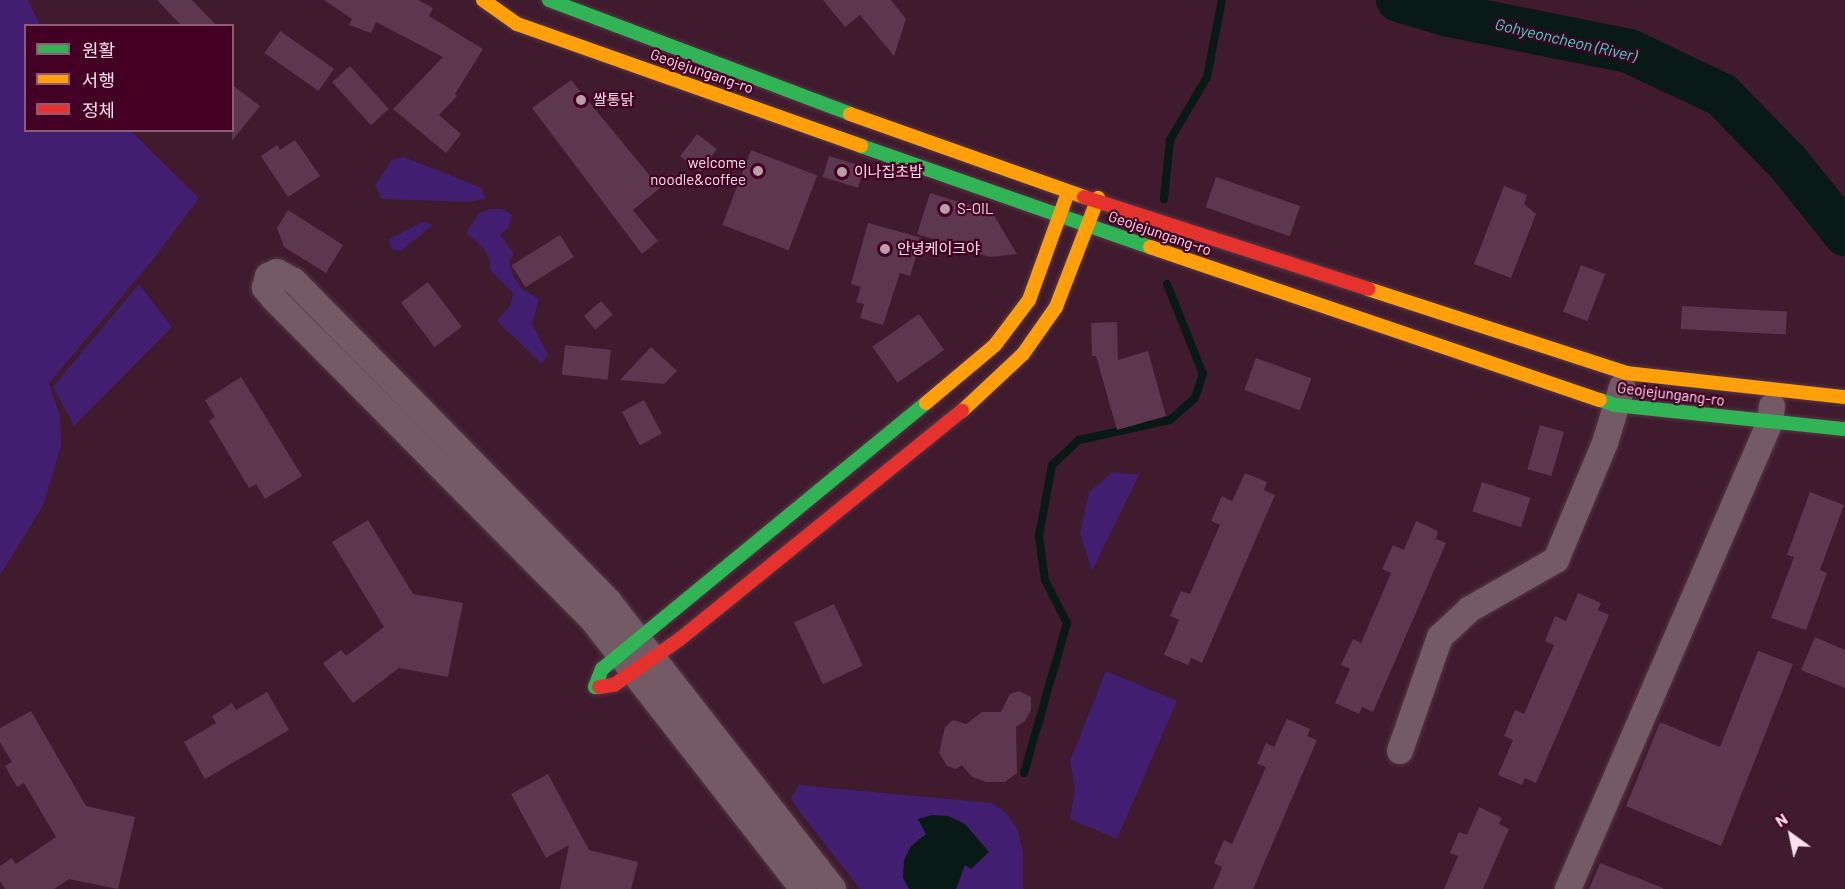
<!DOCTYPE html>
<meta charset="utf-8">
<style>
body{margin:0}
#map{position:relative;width:1845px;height:889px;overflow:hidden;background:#401a2d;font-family:Barlow,"Noto Sans KR",sans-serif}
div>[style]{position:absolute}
.green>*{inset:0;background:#411e6f}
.water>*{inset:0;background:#081916}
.stream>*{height:8px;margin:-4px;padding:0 4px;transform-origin:4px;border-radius:4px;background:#081916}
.river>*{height:44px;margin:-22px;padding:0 22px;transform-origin:22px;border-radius:22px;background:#081916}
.building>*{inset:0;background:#5c374f;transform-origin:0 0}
.roads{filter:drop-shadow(0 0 2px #533644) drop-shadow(0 0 2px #533644)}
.street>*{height:26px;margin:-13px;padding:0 13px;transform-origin:13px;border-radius:13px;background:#745a65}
.fast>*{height:14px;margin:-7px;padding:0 7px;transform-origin:7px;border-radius:7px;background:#30b455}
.slow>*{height:14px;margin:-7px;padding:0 7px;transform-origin:7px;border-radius:7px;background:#ff9f0a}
.jam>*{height:14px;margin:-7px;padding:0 7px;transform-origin:7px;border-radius:7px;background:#e5322d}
.dots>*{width:16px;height:16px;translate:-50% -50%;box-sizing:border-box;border:3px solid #440024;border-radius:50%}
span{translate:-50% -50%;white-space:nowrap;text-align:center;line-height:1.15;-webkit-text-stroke:4.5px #440024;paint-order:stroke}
.street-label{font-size:15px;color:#fde2eb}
.poi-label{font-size:15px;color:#fde2eb}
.left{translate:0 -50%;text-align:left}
.right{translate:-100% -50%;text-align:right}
.water-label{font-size:16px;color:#1fe8c4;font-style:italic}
.legend{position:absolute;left:24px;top:24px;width:210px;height:108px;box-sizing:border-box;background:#440024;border:2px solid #8e5a74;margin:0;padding:8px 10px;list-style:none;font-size:18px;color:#fde2eb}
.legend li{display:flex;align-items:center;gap:12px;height:30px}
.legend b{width:30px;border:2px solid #8e5a74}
.north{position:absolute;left:1761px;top:805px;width:60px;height:60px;-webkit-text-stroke:4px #440024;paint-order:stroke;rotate:327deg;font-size:16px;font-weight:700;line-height:24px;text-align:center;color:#fde2eb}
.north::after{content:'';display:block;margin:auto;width:21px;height:27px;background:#fde2eb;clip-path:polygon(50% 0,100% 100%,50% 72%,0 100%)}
</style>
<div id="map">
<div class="green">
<i style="clip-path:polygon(0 0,28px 0,40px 25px,26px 26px,26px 130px,131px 131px,199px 198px,152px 261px,49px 383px,60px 416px,61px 446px,43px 506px,0 575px)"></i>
<i style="clip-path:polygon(404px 157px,482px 188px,485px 199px,467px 202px,382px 199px,375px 185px,393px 159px)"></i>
<i style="clip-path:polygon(490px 209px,502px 209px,512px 215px,508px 228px,500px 235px,514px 254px,509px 261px,513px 276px,522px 289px,539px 299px,532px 324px,548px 354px,542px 364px,497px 321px,510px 306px,513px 293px,490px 270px,490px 260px,483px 247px,466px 233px,479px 213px)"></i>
<i style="clip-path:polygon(422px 222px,433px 225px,401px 251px,391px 249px,389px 239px)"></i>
<i style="clip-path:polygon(139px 284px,172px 327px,74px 426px,53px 387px)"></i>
<i style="clip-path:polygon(1113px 472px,1139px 475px,1092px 571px,1080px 533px,1089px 492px)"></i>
<i style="clip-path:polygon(1106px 671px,1177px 701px,1117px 839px,1070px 819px,1075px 789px,1070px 761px)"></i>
<i style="clip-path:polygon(799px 785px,992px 803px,1006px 813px,1018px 830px,1023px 853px,1023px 889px,860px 889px,796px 807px,791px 798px)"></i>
</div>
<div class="water">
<i style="clip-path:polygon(932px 815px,948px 816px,965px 824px,989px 852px,971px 869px,965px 865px,956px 889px,909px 889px,903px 878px,904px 860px,911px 846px,926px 834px,918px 819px)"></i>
</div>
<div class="stream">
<i style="left:1164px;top:199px;width:59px;rotate:-84.2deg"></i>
<i style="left:1170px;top:140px;width:73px;rotate:-59.6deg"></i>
<i style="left:1207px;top:77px;width:78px;rotate:-79deg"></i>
<i style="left:1024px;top:773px;width:156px;rotate:-74deg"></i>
<i style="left:1067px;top:623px;width:48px;rotate:-117.1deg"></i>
<i style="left:1045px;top:580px;width:44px;rotate:-97.8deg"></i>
<i style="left:1039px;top:536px;width:72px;rotate:-79.6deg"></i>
<i style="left:1052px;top:465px;width:37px;rotate:-43deg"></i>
<i style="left:1079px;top:440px;width:93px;rotate:-12.4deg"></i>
<i style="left:1170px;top:420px;width:33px;rotate:-41deg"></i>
<i style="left:1195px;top:398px;width:25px;rotate:-72deg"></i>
<i style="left:1203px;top:374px;width:97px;rotate:-111.8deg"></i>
</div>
<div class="river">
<i style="left:1398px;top:0;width:53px;rotate:16.4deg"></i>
<i style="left:1449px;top:15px;width:184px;rotate:11.3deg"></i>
<i style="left:1629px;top:51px;width:103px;rotate:25.3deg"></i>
<i style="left:1722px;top:95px;width:96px;rotate:45.8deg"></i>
<i style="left:1789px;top:164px;width:90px;rotate:51.3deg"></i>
</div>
<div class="building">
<i style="clip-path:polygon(157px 0,192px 0,217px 26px,182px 26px)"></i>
<i style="clip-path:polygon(324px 0,418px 0,433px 8px,429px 16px,483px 49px,455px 94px,457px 96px,439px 115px,461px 134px,446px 153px,393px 109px,443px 57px,376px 22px,371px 33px,349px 25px,352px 19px)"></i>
<i style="clip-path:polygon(823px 0,891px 0,906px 19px,894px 56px,860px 15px,845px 27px)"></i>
<i style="left:280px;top:31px;width:66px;height:27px;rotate:35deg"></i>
<i style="left:350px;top:66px;width:58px;height:24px;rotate:48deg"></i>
<i style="clip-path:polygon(571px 80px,660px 188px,633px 210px,658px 241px,642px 254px,532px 108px)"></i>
<i style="clip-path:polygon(232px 85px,260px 106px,232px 141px)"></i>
<i style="left:697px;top:134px;width:25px;height:28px;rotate:37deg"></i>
<i style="clip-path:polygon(295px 140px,320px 176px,288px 197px,261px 156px,277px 145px,280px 150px)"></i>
<i style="left:751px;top:150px;width:71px;height:80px;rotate:21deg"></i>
<i style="left:829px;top:156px;width:37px;height:22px;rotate:17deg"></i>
<i style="left:1216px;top:177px;width:89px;height:32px;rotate:19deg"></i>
<i style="clip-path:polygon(1504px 186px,1527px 195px,1524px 204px,1536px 214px,1511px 278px,1474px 264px)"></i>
<i style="clip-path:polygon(930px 193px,992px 212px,1017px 254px,990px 257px,917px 234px)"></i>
<i style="clip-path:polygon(288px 210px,343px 245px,326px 273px,284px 247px,277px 228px)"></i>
<i style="clip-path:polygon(868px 223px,922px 238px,910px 276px,900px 273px,883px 325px,860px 318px,864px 304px,856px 302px,861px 287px,851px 284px)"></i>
<i style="left:560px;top:235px;width:26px;height:57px;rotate:58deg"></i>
<i style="left:1581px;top:265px;width:26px;height:50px;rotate:21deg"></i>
<i style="left:428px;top:282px;width:56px;height:34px;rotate:53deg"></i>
<i style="left:601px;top:301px;width:18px;height:23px;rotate:49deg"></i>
<i style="left:1682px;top:306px;width:105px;height:23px;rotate:3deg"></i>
<i style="left:919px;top:314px;width:44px;height:57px;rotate:55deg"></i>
<i style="clip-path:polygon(1117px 322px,1118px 360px,1148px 351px,1166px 416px,1117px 430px,1096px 356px,1092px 356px,1091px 323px)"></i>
<i style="left:565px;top:345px;width:46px;height:30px;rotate:6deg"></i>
<i style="clip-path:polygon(651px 347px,677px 371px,664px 384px,620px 380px)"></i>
<i style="left:1256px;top:358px;width:59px;height:34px;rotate:20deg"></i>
<i style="clip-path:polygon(241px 377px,302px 476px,265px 499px,256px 484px,249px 488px,209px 421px,215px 417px,205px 400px)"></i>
<i style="left:644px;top:400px;width:38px;height:25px;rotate:62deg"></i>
<i style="left:1540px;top:425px;width:25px;height:46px;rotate:16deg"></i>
<i style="clip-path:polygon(1245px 473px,1267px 482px,1264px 490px,1275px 495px,1202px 663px,1191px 658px,1188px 665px,1164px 655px,1179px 620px,1170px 616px,1181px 591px,1190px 594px,1220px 525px,1211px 521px,1222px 496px,1232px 501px)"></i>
<i style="left:1482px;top:482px;width:51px;height:31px;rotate:18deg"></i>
<i style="clip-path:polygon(1810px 492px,1844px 505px,1820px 570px,1827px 573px,1806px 630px,1771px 618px,1794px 557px,1787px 555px)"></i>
<i style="clip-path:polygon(368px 520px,413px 594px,463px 603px,448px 677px,399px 668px,353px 703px,323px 663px,341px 650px,346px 656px,384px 627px,332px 542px)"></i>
<i style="clip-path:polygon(1416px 521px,1438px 531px,1436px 539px,1446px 543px,1373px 712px,1362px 707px,1359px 714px,1335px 703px,1350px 669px,1341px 665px,1353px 639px,1361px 643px,1391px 573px,1382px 569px,1393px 545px,1404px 550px)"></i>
<i style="clip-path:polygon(1578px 593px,1601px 603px,1598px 610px,1609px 615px,1536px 783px,1525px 778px,1522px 785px,1498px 775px,1513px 740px,1504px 736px,1515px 710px,1524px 714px,1554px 645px,1545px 641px,1555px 616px,1566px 621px)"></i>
<i style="left:834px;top:604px;width:68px;height:44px;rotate:65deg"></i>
<i style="clip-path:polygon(1815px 637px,1845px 650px,1845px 688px,1801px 670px)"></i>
<i style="clip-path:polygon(1758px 651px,1793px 664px,1721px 846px,1626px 806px,1660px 722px,1720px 747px)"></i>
<i style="clip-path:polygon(1019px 691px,1031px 697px,1031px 710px,1025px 721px,1016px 727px,1017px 773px,1005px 782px,986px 782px,972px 777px,962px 765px,956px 769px,947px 766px,939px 753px,945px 727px,953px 720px,966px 724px,982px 712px,1001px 712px,1010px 694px)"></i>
<i style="clip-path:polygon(267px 692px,289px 730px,205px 779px,184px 742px,216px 723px,212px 716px,232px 703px,236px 710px)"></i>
<i style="clip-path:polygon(31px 711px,86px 806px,135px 817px,118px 889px,69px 879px,54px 889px,5px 889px,0 881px,0 866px,12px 858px,16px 864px,56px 837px,24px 783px,17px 787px,5px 766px,12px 762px,0 742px,0 728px)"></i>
<i style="clip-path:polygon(1287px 719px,1310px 729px,1307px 736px,1317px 740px,1277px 833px,1253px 889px,1213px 889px,1222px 867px,1214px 863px,1224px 840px,1232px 844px,1266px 767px,1257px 764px,1266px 743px,1274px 747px)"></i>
<i style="clip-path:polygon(548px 774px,589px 850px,638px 862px,631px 889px,560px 889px,569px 845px,546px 858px,511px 794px)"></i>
<i style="clip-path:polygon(1479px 807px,1502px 818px,1499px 824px,1509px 829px,1483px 889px,1444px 889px,1458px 856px,1450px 853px,1459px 832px,1467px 835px)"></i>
<i style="clip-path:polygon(1600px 863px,1663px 888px,1663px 889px,1589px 889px)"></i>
</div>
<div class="roads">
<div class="street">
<i style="left:1400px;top:751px;width:121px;rotate:-70.7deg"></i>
<i style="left:1440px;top:637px;width:41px;rotate:-43deg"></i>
<i style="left:1470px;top:609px;width:99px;rotate:-29.7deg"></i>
<i style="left:1556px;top:560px;width:127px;rotate:-67.3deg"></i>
<i style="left:1605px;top:443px;width:59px;rotate:-73.1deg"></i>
<i style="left:803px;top:889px;width:344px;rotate:-128deg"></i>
<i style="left:591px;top:618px;width:448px;rotate:-134.8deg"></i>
<i style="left:275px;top:300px;width:16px;rotate:-130deg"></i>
<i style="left:265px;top:288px;width:12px;rotate:-76deg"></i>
<i style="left:268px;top:276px;width:10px;rotate:-24deg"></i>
<i style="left:277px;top:272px;width:19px;rotate:28deg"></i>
<i style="left:294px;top:281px;width:450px;rotate:45.5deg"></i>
<i style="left:609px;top:602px;width:364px;rotate:52deg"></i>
<i style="left:1568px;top:889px;width:509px;rotate:-66.61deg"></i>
<i style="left:1770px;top:422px;width:16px;rotate:-83deg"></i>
</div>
<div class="fast">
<i style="left:549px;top:0;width:322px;rotate:20.7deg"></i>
<i style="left:861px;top:146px;width:306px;rotate:19.3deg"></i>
<i style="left:1600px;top:400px;width:16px;rotate:18deg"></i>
<i style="left:1615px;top:405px;width:231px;rotate:6deg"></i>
<i style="left:599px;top:687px;width:4px;rotate:180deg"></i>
<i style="left:595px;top:687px;width:19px;rotate:-69deg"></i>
<i style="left:602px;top:669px;width:419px;rotate:-39.4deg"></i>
</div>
<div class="slow">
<i style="left:483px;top:0;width:42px;rotate:35.2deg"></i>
<i style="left:517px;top:24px;width:365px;rotate:19.5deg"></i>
<i style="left:850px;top:114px;width:248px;rotate:19.5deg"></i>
<i style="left:1150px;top:247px;width:475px;rotate:18.8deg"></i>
<i style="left:1368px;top:289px;width:271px;rotate:18deg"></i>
<i style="left:1626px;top:373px;width:220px;rotate:6.3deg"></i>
<i style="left:926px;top:403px;width:90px;rotate:-40deg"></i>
<i style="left:995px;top:345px;width:56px;rotate:-52.9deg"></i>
<i style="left:1029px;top:300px;width:115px;rotate:-70.1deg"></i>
<i style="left:962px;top:411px;width:83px;rotate:-43.1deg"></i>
<i style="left:1023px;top:354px;width:57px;rotate:-54.9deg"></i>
<i style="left:1056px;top:307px;width:117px;rotate:-68.9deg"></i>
</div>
<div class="jam">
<i style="left:1084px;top:197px;width:299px;rotate:17.9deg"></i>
<i style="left:599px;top:687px;width:15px;rotate:-8deg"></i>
<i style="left:614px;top:685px;width:80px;rotate:-34.9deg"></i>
<i style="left:680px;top:639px;width:363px;rotate:-39deg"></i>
</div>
</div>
<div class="dots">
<i style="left:581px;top:100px;background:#bb9ca8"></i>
<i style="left:758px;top:171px;background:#bb9ca8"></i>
<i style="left:842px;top:172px;background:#bb9ca8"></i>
<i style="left:945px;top:209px;background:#bb9ca8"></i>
<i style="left:885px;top:249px;background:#bb9ca8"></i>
</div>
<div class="street-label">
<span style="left:702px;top:71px;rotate:19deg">Geojejungang-ro</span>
<span style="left:1160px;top:233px;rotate:19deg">Geojejungang-ro</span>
<span style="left:1671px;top:394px;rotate:7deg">Geojejungang-ro</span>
</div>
<div class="poi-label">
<span class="left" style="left:593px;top:100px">쌀통닭</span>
<span class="right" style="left:746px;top:171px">welcome<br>noodle&amp;coffee</span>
<span class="left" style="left:854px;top:172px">이나집초밥</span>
<span class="left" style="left:957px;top:209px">S-OIL</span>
<span class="left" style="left:897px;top:249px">안녕케이크야</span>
</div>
<div class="water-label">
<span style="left:1566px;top:40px;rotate:13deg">Gohyeoncheon (River)</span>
</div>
<ul class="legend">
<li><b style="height:8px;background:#30b455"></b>원활</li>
<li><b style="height:8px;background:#ff9f0a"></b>서행</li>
<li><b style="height:8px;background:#e5322d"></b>정체</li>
</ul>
<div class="north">N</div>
</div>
